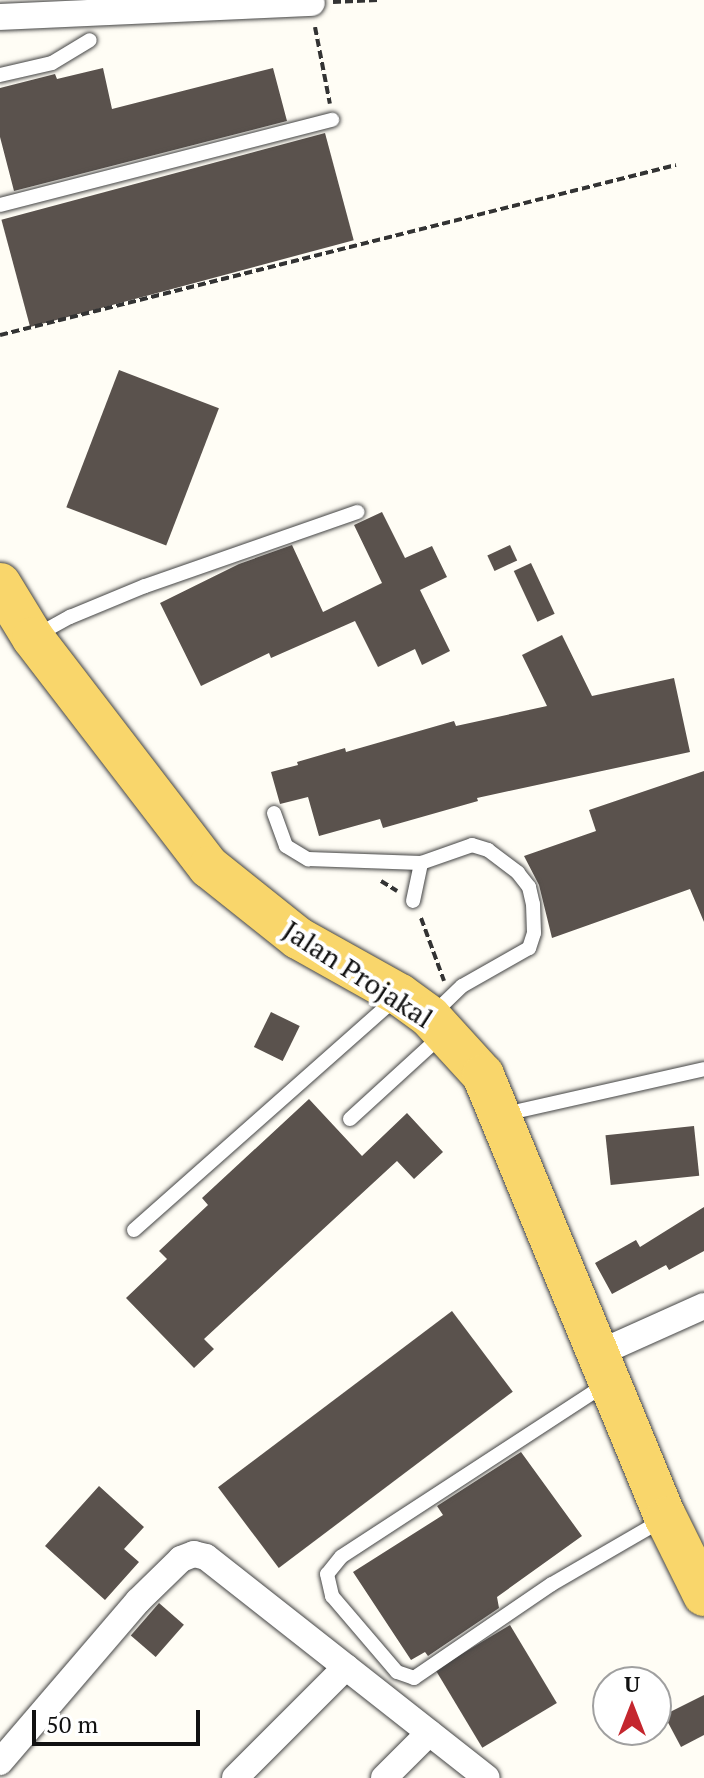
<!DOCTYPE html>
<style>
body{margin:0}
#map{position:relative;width:704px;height:1778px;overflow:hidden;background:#fffdf5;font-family:"PT Serif",serif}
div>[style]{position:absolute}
.building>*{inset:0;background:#5a524d;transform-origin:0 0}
.path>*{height:4px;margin-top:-2px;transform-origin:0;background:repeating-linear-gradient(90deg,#333 0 8px,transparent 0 12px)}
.roads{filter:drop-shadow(0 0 2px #444) drop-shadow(0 0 2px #444)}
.service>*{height:14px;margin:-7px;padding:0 7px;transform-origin:7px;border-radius:7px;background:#fff}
.minor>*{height:26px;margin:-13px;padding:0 13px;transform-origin:13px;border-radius:13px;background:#fff}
.primary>*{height:42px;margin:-21px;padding:0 21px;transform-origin:21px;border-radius:21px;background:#f9d66b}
span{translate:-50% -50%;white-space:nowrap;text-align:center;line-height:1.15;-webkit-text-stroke:8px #fff;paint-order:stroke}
.street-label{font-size:28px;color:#111}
.north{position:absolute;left:592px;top:1666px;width:80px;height:80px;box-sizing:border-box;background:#fff;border:2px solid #a0a0a0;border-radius:50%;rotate:0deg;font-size:22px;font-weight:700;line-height:32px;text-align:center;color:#111}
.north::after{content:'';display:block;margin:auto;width:28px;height:36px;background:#c4262e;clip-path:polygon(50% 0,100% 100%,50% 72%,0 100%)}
.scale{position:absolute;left:32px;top:1710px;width:168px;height:36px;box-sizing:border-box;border:4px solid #111;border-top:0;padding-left:10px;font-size:24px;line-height:28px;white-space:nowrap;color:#111;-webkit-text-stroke:6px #fff;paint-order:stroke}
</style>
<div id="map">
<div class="building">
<i style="clip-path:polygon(103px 68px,112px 109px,273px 68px,287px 121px,14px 191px,0 137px,0 88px,55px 74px,57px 79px)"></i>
<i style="left:325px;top:133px;width:111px;height:335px;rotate:75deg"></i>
<i style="left:119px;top:370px;width:107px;height:147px;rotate:21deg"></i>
<i style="clip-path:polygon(382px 512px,405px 558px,432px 546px,447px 577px,420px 590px,450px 651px,422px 665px,415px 649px,378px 667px,355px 621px,271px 658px,269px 653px,201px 686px,160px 603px,239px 564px,292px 545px,323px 612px,382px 583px,354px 525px)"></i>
<i style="left:510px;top:545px;width:17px;height:25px;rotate:65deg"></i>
<i style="left:531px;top:563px;width:56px;height:19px;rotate:65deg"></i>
<i style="clip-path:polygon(562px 635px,592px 696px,674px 678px,690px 752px,477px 798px,478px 801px,383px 828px,380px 819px,319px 836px,308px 797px,280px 804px,271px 772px,298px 765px,297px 762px,345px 748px,346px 752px,454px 721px,456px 726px,547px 706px,522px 655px)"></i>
<i style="clip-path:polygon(704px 771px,704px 922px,690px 889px,552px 938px,539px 885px,524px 856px,596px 831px,589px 810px)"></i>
<i style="left:271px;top:1012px;width:32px;height:39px;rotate:26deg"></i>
<i style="clip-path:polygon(309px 1099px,362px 1156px,407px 1113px,443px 1152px,414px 1179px,397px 1161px,204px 1339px,214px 1349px,194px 1368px,126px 1298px,167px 1259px,159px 1251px,208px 1205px,202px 1198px)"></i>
<i style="left:694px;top:1126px;width:50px;height:89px;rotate:84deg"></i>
<i style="clip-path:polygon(704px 1207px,704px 1251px,669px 1270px,666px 1265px,612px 1294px,595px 1263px,636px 1240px,640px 1247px)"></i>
<i style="left:452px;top:1311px;width:101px;height:293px;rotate:53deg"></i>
<i style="clip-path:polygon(521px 1452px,582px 1536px,497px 1597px,499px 1608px,428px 1656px,425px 1652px,411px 1660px,353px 1572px,443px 1515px,437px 1506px)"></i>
<i style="clip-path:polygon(99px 1486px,144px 1527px,124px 1549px,139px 1562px,105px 1600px,45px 1546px)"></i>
<i style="left:159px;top:1603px;width:33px;height:43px;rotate:41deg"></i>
<i style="left:510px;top:1625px;width:91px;height:87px;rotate:59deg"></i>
<i style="clip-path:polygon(704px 1695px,704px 1735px,681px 1747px,664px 1715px)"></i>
</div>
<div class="path">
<i style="left:333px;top:2px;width:45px;rotate:-2.5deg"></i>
<i style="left:315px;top:27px;width:78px;rotate:79deg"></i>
<i style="left:0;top:335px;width:697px;rotate:-14.12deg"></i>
<i style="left:381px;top:881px;width:19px;rotate:32deg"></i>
<i style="left:421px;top:918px;width:67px;rotate:69.9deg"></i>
</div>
<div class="roads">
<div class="service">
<i style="left:0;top:75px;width:53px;rotate:-13deg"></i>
<i style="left:52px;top:63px;width:44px;rotate:-31.2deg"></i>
<i style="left:0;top:205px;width:343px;rotate:-14.4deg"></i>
<i style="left:37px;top:635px;width:38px;rotate:-29deg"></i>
<i style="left:70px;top:617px;width:81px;rotate:-22.5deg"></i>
<i style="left:145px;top:586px;width:225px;rotate:-19.2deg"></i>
<i style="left:274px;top:813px;width:35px;rotate:70deg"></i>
<i style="left:286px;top:846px;width:26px;rotate:31deg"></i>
<i style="left:308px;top:859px;width:113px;rotate:2deg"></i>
<i style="left:413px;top:901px;width:39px;rotate:-78deg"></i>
<i style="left:421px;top:863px;width:54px;rotate:-19.4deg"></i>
<i style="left:472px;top:845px;width:17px;rotate:17deg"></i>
<i style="left:488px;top:850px;width:38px;rotate:37deg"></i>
<i style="left:518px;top:873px;width:18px;rotate:52deg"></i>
<i style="left:529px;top:887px;width:17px;rotate:77deg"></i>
<i style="left:533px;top:904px;width:29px;rotate:88deg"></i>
<i style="left:534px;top:933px;width:16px;rotate:108deg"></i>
<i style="left:529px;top:948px;width:77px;rotate:150.4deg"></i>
<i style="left:462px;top:986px;width:40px;rotate:136deg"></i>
<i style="left:505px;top:1114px;width:204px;rotate:-12.7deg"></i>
<i style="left:350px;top:1119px;width:125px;rotate:-42.4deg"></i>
<i style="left:134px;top:1230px;width:350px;rotate:-41.5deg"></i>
<i style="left:606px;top:1384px;width:316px;rotate:146.9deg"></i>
<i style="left:341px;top:1557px;width:22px;rotate:129deg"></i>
<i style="left:327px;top:1574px;width:23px;rotate:77deg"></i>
<i style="left:332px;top:1596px;width:100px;rotate:49.5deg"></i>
<i style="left:397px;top:1672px;width:18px;rotate:19deg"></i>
<i style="left:414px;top:1678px;width:167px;rotate:-34.3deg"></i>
<i style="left:552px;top:1584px;width:129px;rotate:-30.1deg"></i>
</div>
<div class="minor">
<i style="left:0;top:17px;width:312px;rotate:-2.6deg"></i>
<i style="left:599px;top:1353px;width:115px;rotate:-24.1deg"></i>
<i style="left:0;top:1762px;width:212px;rotate:-49.4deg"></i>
<i style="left:138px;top:1601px;width:60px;rotate:-44.3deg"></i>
<i style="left:181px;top:1559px;width:14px;rotate:-21deg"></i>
<i style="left:194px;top:1554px;width:12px;rotate:14deg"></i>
<i style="left:206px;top:1557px;width:357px;rotate:38.2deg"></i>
<i style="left:235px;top:1778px;width:157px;rotate:-45deg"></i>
<i style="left:384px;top:1778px;width:64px;rotate:-45deg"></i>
</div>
<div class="primary">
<i style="left:0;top:584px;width:63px;rotate:58.6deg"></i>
<i style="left:33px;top:638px;width:289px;rotate:52.5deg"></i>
<i style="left:209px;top:867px;width:114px;rotate:38.6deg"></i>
<i style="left:298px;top:938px;width:117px;rotate:29.2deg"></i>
<i style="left:400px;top:995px;width:37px;rotate:36deg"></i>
<i style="left:430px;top:1017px;width:79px;rotate:47.6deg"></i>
<i style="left:483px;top:1075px;width:479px;rotate:67.6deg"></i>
<i style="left:666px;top:1518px;width:86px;rotate:63.7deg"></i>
</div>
</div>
<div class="street-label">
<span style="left:358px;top:974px;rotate:33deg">Jalan Projakal</span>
</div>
<div class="north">U</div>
<div class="scale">50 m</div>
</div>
